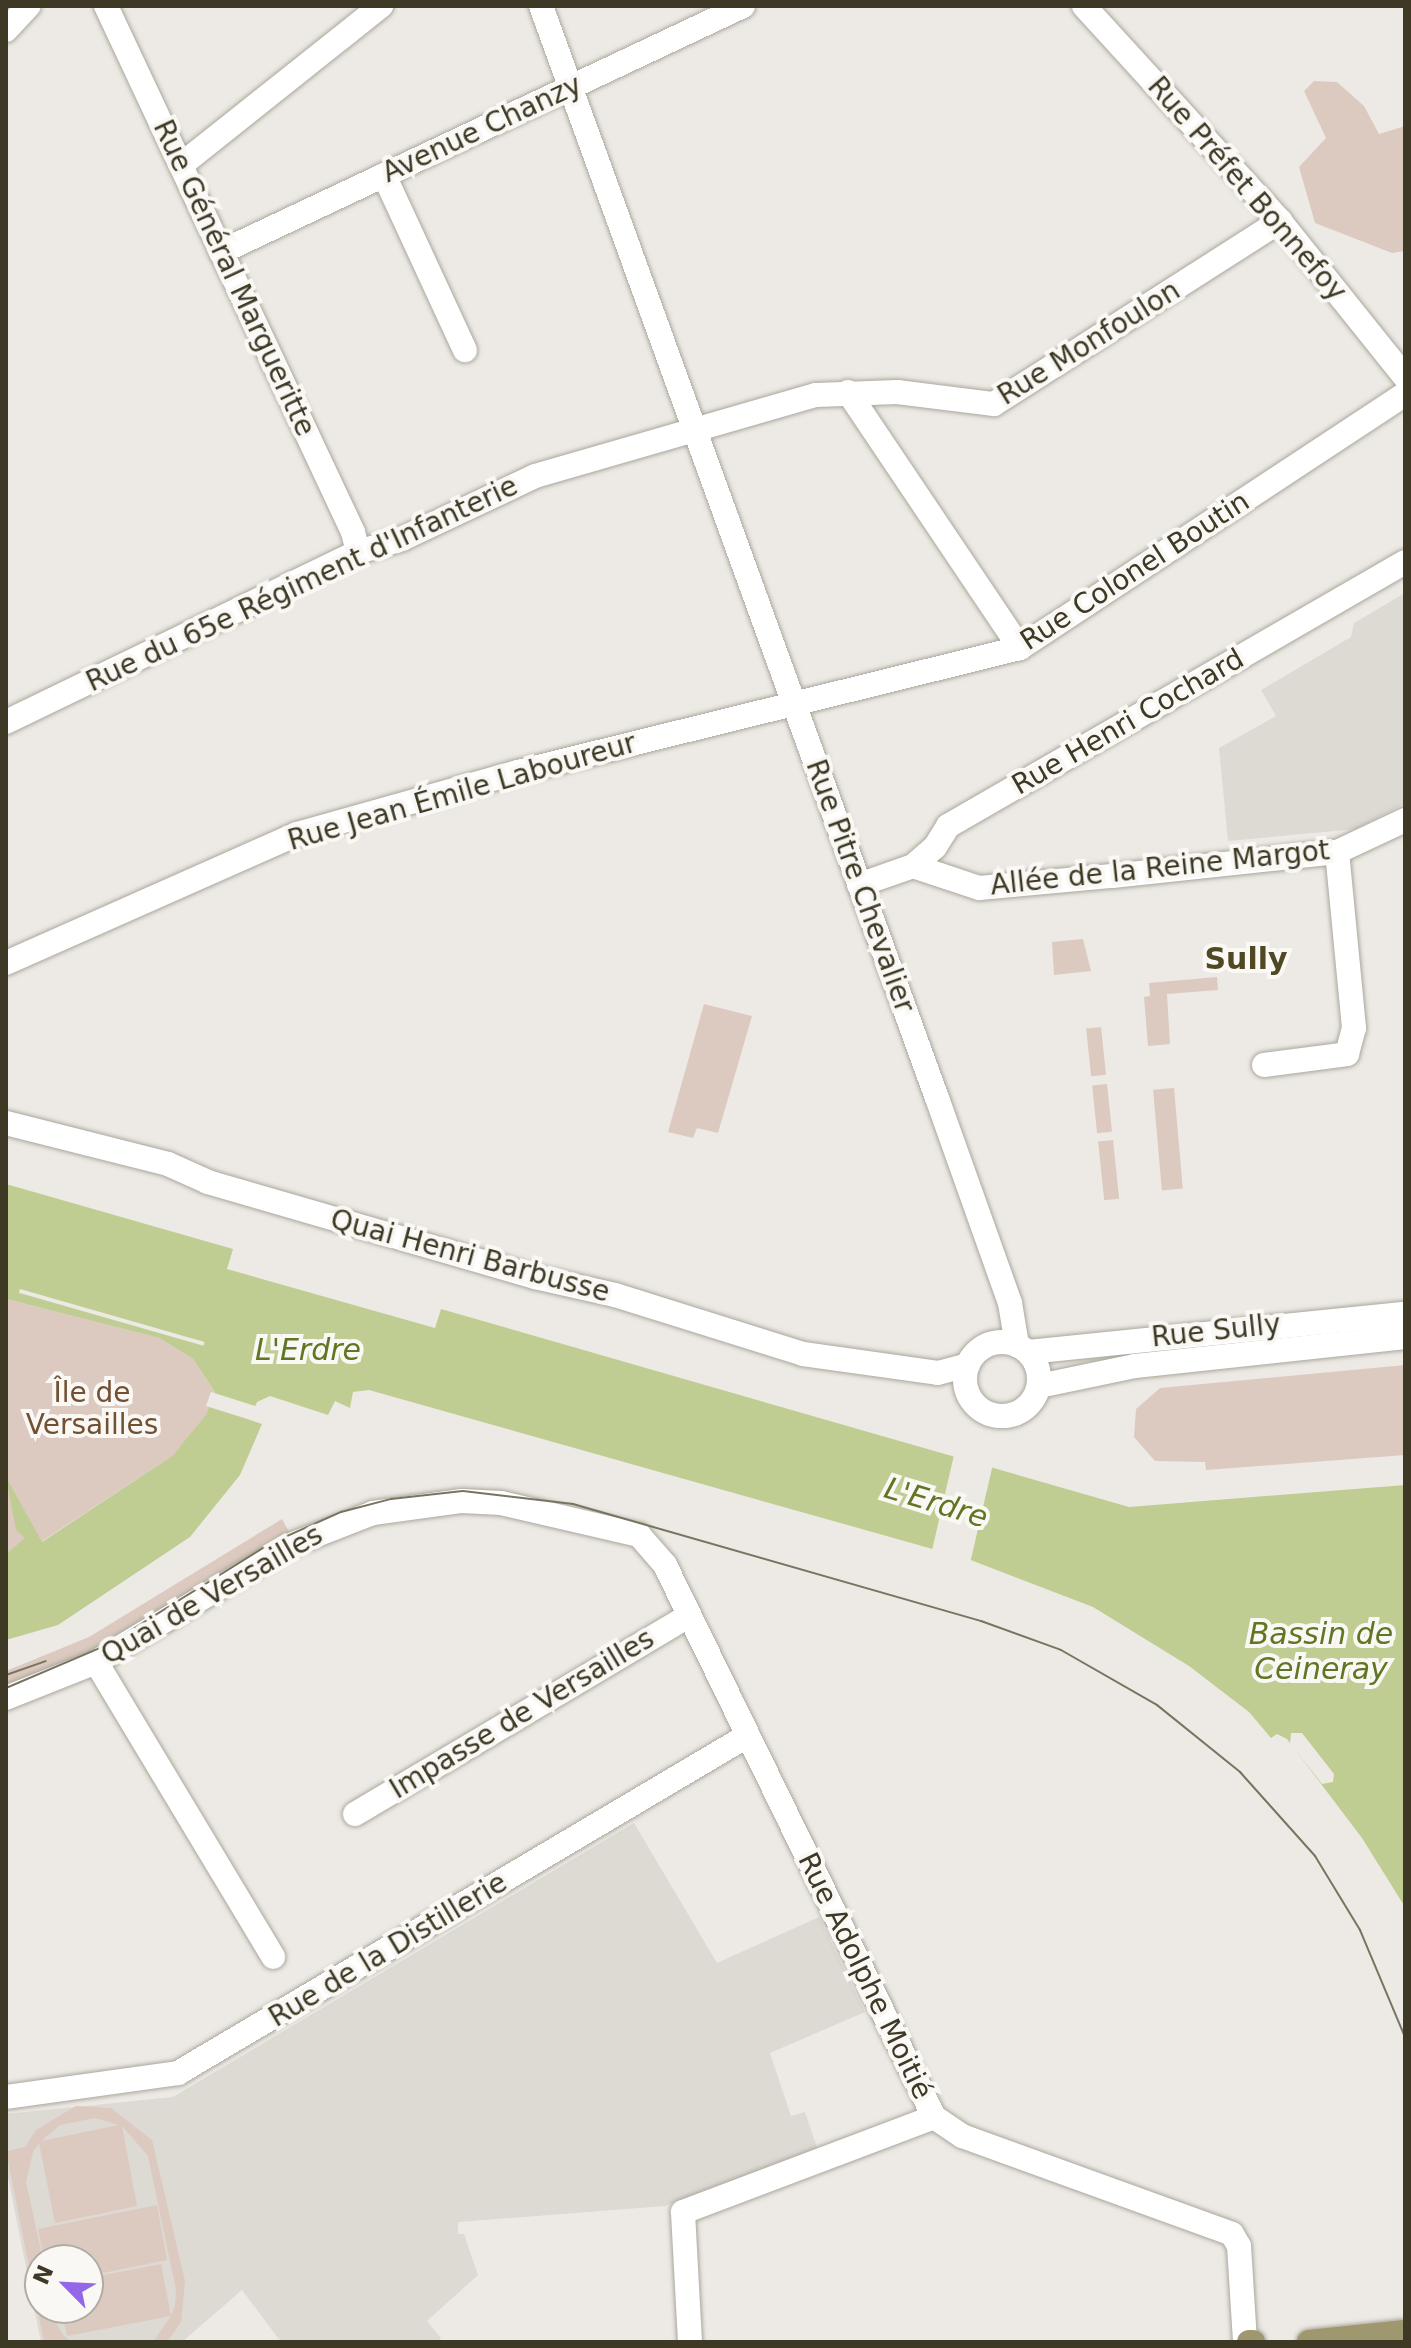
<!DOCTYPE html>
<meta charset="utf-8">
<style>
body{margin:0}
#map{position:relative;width:1411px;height:2348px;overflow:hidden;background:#edeae5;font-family:"DejaVu Sans",sans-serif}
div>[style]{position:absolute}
.built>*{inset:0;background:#ddd9d3}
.green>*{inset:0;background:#dccac0;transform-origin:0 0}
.water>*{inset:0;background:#bfcd92}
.pier>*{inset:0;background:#edeae5;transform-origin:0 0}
.roads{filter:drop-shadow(0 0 2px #aaa79c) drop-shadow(0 0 2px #aaa79c)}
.minor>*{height:24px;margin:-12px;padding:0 12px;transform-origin:12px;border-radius:12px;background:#fff}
.minor>.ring{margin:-12px;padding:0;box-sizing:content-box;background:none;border:24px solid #fff;border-radius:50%}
.major>*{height:24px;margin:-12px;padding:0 12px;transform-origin:12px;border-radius:12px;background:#9f976d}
.tram>*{height:2px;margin:-1px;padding:0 1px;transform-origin:1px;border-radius:1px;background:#797460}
span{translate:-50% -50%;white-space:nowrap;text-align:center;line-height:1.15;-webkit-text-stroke:8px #faf8f5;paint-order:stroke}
.street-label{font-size:28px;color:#3e3925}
.park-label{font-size:28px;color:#725032}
.neighbourhood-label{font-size:30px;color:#4f4822;font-weight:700}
.water-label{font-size:30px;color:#617623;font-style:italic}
.frame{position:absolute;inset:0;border:8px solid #3e3925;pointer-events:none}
.north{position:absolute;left:24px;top:2244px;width:80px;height:80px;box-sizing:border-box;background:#faf8f5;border:2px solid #afaca2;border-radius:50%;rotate:294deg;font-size:22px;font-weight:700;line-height:32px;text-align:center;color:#3e3925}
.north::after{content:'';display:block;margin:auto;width:28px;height:36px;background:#9368e8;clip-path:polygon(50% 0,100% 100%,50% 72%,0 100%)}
</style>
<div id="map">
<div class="built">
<i style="clip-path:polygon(1405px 593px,1405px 803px,1356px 829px,1228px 841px,1219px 748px,1276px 716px,1261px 690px,1351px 637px,1354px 623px)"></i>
<i style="clip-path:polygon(evenodd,634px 1823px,717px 1963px,819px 1917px,865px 2012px,770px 2053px,791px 2116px,805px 2112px,817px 2148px,665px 2206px,458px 2222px,458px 2234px,464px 2234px,478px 2275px,427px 2321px,441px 2338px,438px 2342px,281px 2342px,242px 2290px,182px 2342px,41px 2342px,6px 2167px,6px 2114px,173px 2097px,634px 1823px,40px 2260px,88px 2260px,88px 2308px,40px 2308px,40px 2260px)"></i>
</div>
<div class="green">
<i style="clip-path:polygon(1314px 81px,1337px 82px,1364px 106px,1379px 134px,1405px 126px,1405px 251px,1392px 253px,1315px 223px,1299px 167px,1326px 138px,1304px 91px)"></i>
<i style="clip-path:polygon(1083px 939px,1091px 971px,1054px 975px,1052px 942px)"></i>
<i style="clip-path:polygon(1217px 977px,1218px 990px,1167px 994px,1170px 1044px,1148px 1046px,1144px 997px,1150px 996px,1149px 983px)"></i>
<i style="clip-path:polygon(704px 1004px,752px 1016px,718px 1133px,697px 1128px,693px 1138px,668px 1132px)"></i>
<i style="left:1101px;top:1027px;width:48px;height:15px;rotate:84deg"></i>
<i style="left:1107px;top:1084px;width:48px;height:15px;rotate:84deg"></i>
<i style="left:1174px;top:1088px;width:101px;height:21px;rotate:85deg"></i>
<i style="left:1113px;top:1140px;width:59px;height:15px;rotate:84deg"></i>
<i style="clip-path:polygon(6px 1299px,161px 1338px,193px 1359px,215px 1392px,207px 1415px,172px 1456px,41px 1542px,33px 1534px,6px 1554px)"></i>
<i style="clip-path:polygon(1405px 1365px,1405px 1455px,1206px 1470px,1205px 1462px,1155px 1461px,1134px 1437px,1136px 1409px,1160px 1388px)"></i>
<i style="clip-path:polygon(282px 1519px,292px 1537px,159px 1618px,6px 1693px,6px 1671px,89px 1637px)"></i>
<i style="clip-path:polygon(evenodd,76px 2106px,111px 2108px,152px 2140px,185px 2281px,181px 2322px,167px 2342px,153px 2342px,171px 2316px,67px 2336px,61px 2308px,88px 2308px,88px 2278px,161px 2264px,171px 2316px,175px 2306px,176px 2290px,148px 2156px,122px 2126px,137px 2206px,55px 2223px,39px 2143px,33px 2152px,26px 2182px,43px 2260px,40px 2308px,53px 2308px,57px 2325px,63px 2335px,72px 2342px,44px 2342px,6px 2151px,25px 2147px,36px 2130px,76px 2106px,95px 2118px,119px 2125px,41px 2141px,60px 2125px,95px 2118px)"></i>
<i style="clip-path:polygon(157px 2205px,167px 2260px,88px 2276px,88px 2260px,44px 2260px,38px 2229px)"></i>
</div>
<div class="water">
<i style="clip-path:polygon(evenodd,6px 1184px,233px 1249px,227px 1269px,435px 1328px,441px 1309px,1129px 1507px,1405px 1485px,1405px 1907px,1362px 1838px,1287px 1739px,1277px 1734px,1271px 1738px,1249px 1712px,1189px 1666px,1093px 1607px,968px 1559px,369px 1390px,353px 1392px,350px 1408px,335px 1401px,328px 1415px,270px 1396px,257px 1402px,249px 1419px,262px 1424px,240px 1475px,190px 1537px,58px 1625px,6px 1640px,6px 1554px,25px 1538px,16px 1530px,6px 1477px,42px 1542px,172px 1456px,206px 1415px,215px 1392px,193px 1359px,160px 1338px,6px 1299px,6px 1184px,1291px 1733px,1302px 1733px,1334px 1774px,1333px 1782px,1322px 1784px,1290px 1743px,1291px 1733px)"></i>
</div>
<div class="pier">
<i style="left:20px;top:1289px;width:192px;height:4px;rotate:16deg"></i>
<i style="clip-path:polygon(211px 1392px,258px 1407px,254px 1417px,266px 1425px,206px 1406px)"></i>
<i style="left:954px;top:1455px;width:40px;height:102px;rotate:13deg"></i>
</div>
<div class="roads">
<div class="minor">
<i style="left:106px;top:6px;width:581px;rotate:64.85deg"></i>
<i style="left:353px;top:532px;width:21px;rotate:76deg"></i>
<i style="left:541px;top:6px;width:1162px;rotate:70.07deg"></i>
<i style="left:937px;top:1098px;width:218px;rotate:70.4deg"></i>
<i style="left:1010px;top:1303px;width:43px;rotate:80.5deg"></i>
<i style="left:1084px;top:6px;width:291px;rotate:47.6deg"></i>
<i style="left:1280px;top:221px;width:200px;rotate:51.3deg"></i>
<i style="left:6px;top:30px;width:33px;rotate:-47deg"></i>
<i style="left:181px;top:165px;width:256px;rotate:-38.5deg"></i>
<i style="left:384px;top:175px;width:193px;rotate:65.2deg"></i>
<i style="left:221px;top:252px;width:577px;rotate:-25.23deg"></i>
<i style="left:848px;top:392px;width:308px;rotate:56.1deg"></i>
<i style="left:6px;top:722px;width:391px;rotate:-25.8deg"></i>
<i style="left:358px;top:552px;width:46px;rotate:-16.5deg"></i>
<i style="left:402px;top:539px;width:147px;rotate:-25.3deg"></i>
<i style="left:535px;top:476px;width:292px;rotate:-16.1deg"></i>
<i style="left:816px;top:395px;width:81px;rotate:-2.1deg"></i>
<i style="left:897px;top:392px;width:98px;rotate:7.1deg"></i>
<i style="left:994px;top:404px;width:340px;rotate:-32.6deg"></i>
<i style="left:913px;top:866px;width:70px;rotate:18.4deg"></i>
<i style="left:979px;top:888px;width:134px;rotate:-5.2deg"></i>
<i style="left:1112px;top:876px;width:226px;rotate:-6.1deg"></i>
<i style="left:1337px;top:852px;width:75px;rotate:-25.2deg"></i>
<i style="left:859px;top:885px;width:57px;rotate:-19.4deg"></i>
<i style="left:913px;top:866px;width:29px;rotate:-41deg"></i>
<i style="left:935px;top:847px;width:25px;rotate:-58deg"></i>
<i style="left:948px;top:826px;width:528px;rotate:-30.01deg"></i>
<i style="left:6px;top:963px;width:318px;rotate:-23.9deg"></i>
<i style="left:297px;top:834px;width:230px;rotate:-15.7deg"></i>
<i style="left:518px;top:772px;width:517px;rotate:-13.87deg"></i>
<i style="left:1020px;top:648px;width:461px;rotate:-33.4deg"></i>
<i style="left:1264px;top:1065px;width:84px;rotate:-7.5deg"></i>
<i style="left:1347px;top:1054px;width:27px;rotate:-75deg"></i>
<i style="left:1354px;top:1028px;width:177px;rotate:-95.5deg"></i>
<i style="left:6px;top:1123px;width:167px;rotate:14.2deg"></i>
<i style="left:168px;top:1164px;width:44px;rotate:24.2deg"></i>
<i style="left:208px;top:1182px;width:341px;rotate:16.2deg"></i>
<i style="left:535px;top:1277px;width:82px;rotate:12.7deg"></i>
<i style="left:615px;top:1295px;width:197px;rotate:17.4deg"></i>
<i style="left:803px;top:1354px;width:136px;rotate:8deg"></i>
<i style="left:938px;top:1373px;width:31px;rotate:-15deg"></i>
<i class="ring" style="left:965px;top:1342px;width:50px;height:50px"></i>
<i style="left:1028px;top:1352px;width:379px;rotate:-5.8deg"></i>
<i style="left:1039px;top:1386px;width:98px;rotate:-11.8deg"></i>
<i style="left:1135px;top:1366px;width:272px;rotate:-6.1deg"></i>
<i style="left:96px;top:1662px;width:344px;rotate:59deg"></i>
<i style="left:6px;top:1698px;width:97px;rotate:-21.8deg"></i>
<i style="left:96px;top:1662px;width:224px;rotate:-31.1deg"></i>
<i style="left:288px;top:1546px;width:91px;rotate:-21.2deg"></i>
<i style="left:373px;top:1513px;width:90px;rotate:-7.7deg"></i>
<i style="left:462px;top:1501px;width:39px;rotate:3deg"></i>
<i style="left:501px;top:1503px;width:142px;rotate:13.1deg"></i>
<i style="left:639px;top:1535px;width:40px;rotate:49deg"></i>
<i style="left:665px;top:1565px;width:614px;rotate:64.02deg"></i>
<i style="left:934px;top:2117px;width:34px;rotate:34deg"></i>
<i style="left:962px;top:2136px;width:287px;rotate:19.9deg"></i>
<i style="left:1232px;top:2234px;width:14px;rotate:60deg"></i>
<i style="left:1239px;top:2246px;width:96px;rotate:86.4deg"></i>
<i style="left:355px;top:1814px;width:388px;rotate:-30.7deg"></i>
<i style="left:6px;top:2097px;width:174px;rotate:-7.9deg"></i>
<i style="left:178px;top:2073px;width:661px;rotate:-30.64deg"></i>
<i style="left:690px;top:2342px;width:130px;rotate:-93.1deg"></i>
<i style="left:683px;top:2212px;width:268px;rotate:-20.7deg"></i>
</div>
<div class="major">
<i style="left:1249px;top:2342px;width:4px"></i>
<i style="left:1309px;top:2342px;width:97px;rotate:-5.9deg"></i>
</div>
</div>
<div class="tram">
<i style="left:6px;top:1675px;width:42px;rotate:-19.3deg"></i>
<i style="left:6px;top:1688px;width:110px;rotate:-23.1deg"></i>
<i style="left:107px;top:1645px;width:191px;rotate:-31.9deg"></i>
<i style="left:269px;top:1544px;width:79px;rotate:-24deg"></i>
<i style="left:341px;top:1512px;width:52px;rotate:-14.6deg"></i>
<i style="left:391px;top:1499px;width:72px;rotate:-6.3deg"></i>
<i style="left:463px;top:1491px;width:111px;rotate:6.7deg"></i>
<i style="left:573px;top:1504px;width:424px;rotate:16deg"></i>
<i style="left:981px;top:1621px;width:85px;rotate:19.9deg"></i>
<i style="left:1061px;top:1650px;width:111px;rotate:29.8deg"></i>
<i style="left:1157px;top:1705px;width:107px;rotate:38.9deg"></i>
<i style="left:1240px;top:1772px;width:113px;rotate:48.2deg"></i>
<i style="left:1315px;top:1856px;width:87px;rotate:58.7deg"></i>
<i style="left:1360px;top:1930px;width:116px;rotate:67.2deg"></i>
</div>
<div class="street-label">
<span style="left:482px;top:129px;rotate:-25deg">Avenue Chanzy</span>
<span style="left:1247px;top:189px;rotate:49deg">Rue Préfet Bonnefoy</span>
<span style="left:234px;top:278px;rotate:65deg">Rue Général Margueritte</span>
<span style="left:1089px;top:343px;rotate:-32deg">Rue Monfoulon</span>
<span style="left:1135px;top:571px;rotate:-33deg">Rue Colonel Boutin</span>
<span style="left:302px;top:584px;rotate:-25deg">Rue du 65e Régiment d'Infanterie</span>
<span style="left:1128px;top:722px;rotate:-30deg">Rue Henri Cochard</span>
<span style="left:462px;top:792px;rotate:-16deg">Rue Jean Émile Laboureur</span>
<span style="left:1160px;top:868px;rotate:-6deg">Allée de la Reine Margot</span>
<span style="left:860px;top:886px;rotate:70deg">Rue Pitre Chevalier</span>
<span style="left:470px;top:1256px;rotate:15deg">Quai Henri Barbusse</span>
<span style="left:1216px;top:1331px;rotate:-6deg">Rue Sully</span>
<span style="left:212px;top:1595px;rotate:-30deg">Quai de Versailles</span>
<span style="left:522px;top:1714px;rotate:-31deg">Impasse de Versailles</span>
<span style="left:388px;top:1950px;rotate:-31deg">Rue de la Distillerie</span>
<span style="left:865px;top:1976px;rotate:64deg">Rue Adolphe Moitié</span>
</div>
<div class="park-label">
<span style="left:92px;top:1409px">Île de<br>Versailles</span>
</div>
<div class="neighbourhood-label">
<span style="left:1246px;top:959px">Sully</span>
</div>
<div class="water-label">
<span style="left:308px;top:1350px">L'Erdre</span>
<span style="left:936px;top:1503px;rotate:17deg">L'Erdre</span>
<span style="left:1321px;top:1651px">Bassin de<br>Ceineray</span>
</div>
<div class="frame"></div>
<div class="north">N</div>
</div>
